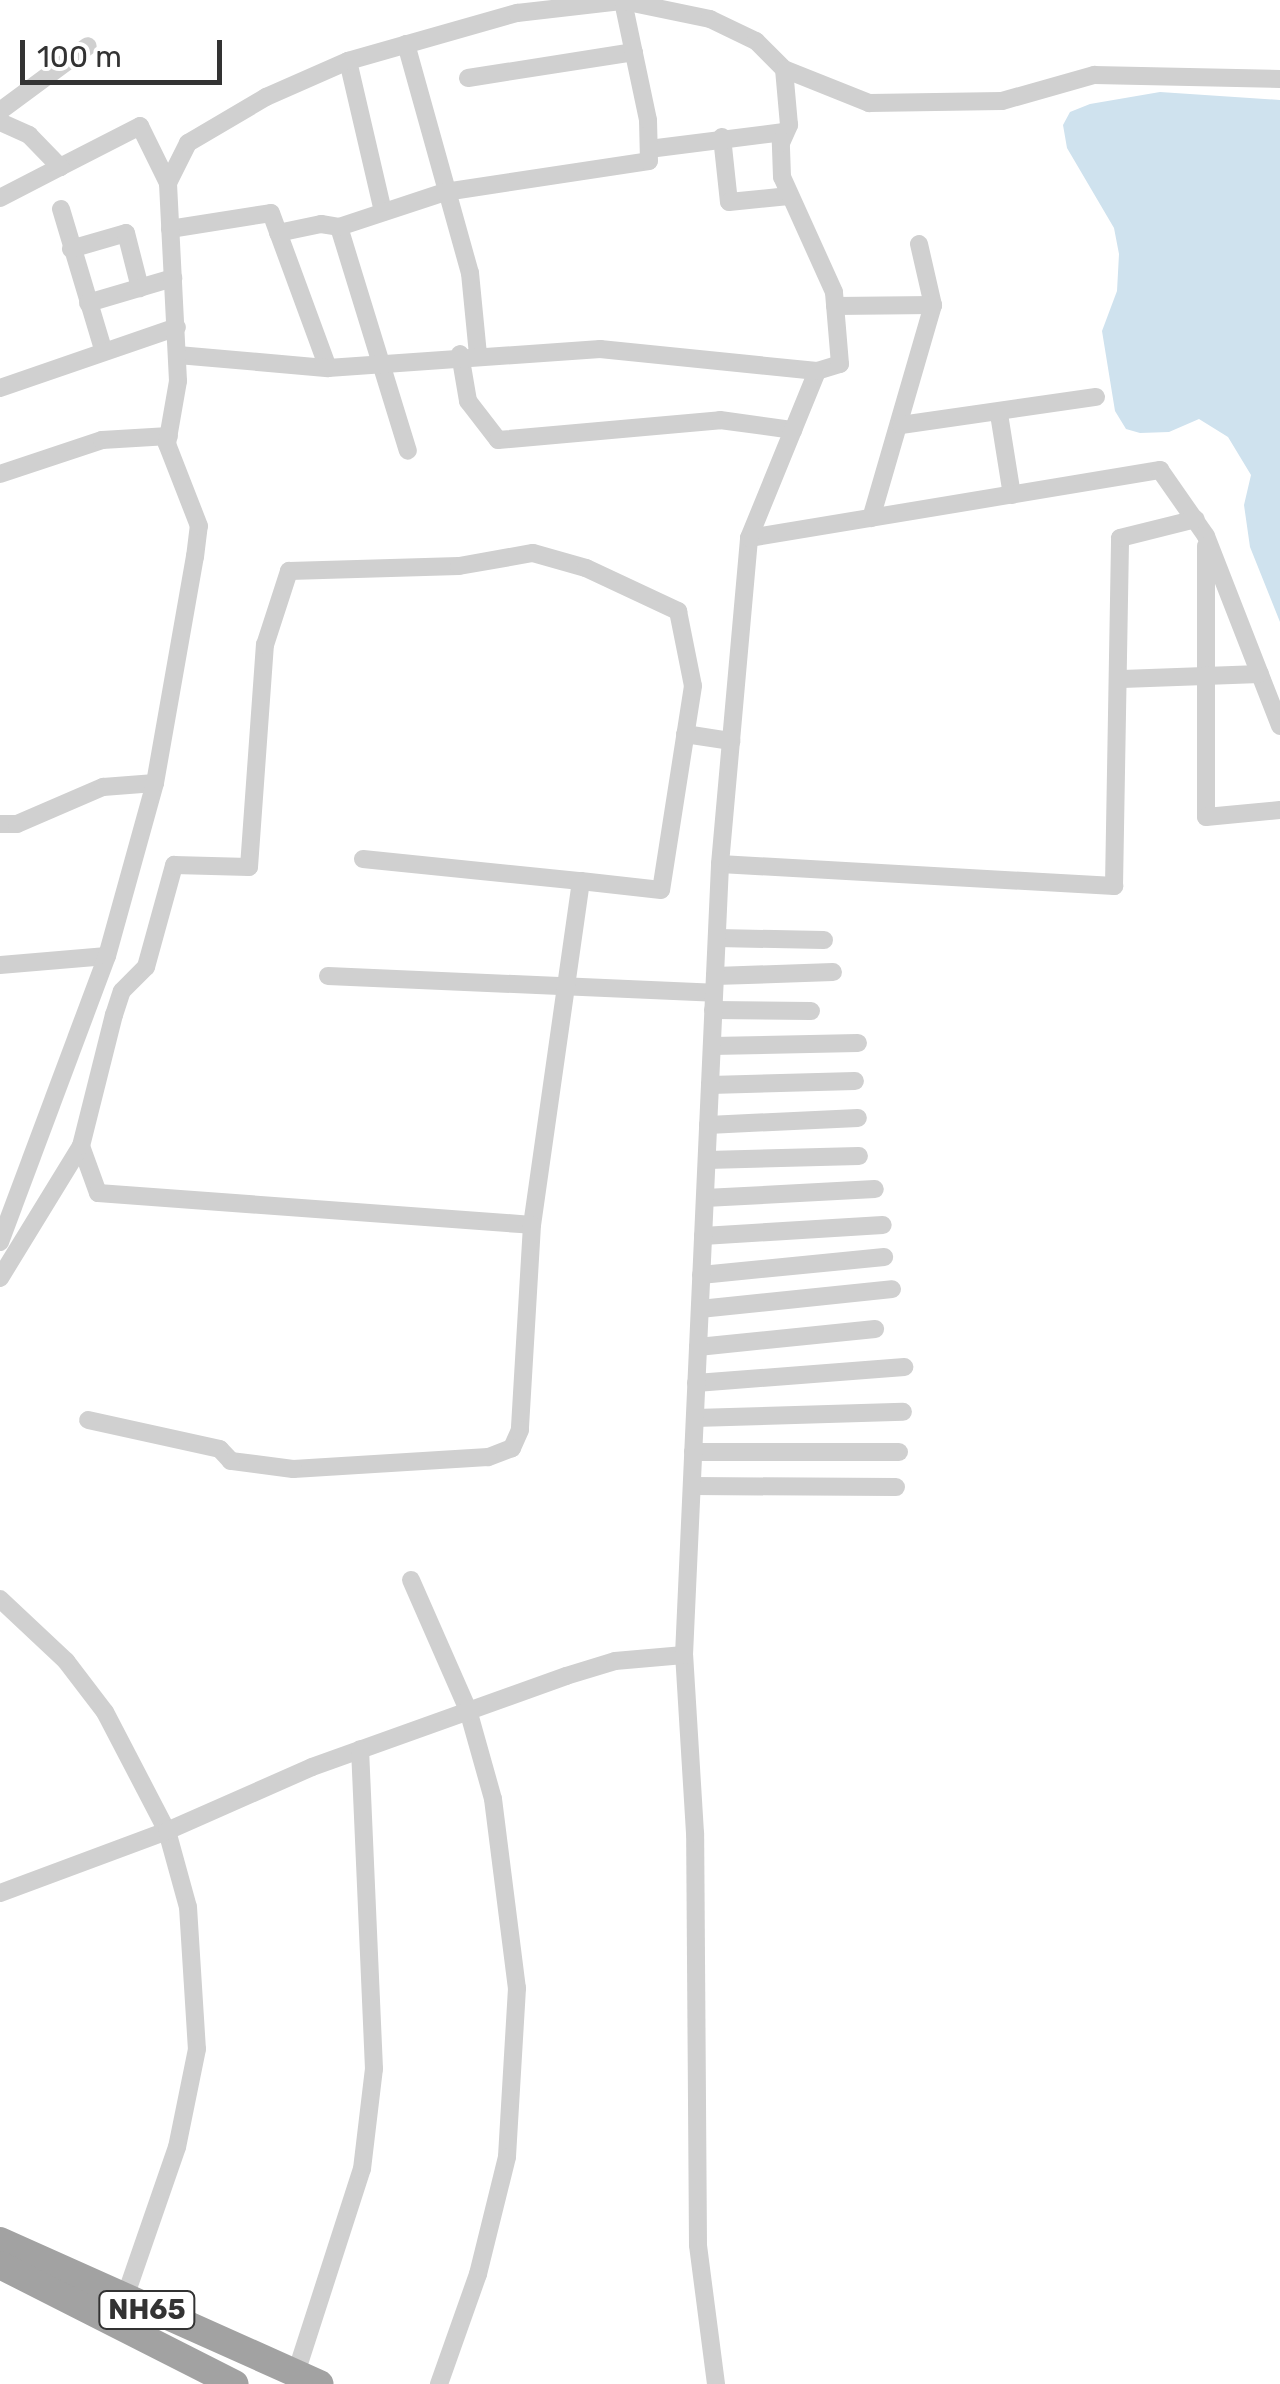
<!DOCTYPE html>
<style>
body{margin:0}
#map{position:relative;width:1280px;height:2384px;overflow:hidden;background:#fff;font-family:Rubik,sans-serif}
div>[style]{position:absolute}
.water>*{inset:0;background:#cfe2ee}
.minor>*{height:18px;margin:-9px;padding:0 9px;transform-origin:9px;border-radius:9px;background:#d0d0d0}
.trunk>*{height:28px;margin:-14px;padding:0 14px;transform-origin:14px;border-radius:14px;background:#a2a2a2}
span{translate:-50% -50%;white-space:nowrap;text-align:center;line-height:1.15;-webkit-text-stroke:10px #fff;paint-order:stroke}
.shield-label span{padding:2px 8px;background:#fff;border:2px solid;border-radius:8px;-webkit-text-stroke-width:0}
.shield-label{font-size:28px;color:#333;font-weight:700}
.scale{position:absolute;left:20px;top:40px;width:202px;height:45px;box-sizing:border-box;border:5px solid #333;border-top:0;padding-left:12px;font-size:30px;line-height:35px;white-space:nowrap;color:#333;-webkit-text-stroke:8px #fff;paint-order:stroke}
</style>
<div id="map">
<div class="water">
<i style="clip-path:polygon(1160px 92px,1280px 100px,1280px 622px,1250px 547px,1244px 505px,1251px 475px,1228px 437px,1199px 419px,1169px 432px,1140px 433px,1126px 429px,1115px 411px,1102px 331px,1117px 291px,1119px 254px,1114px 228px,1067px 148px,1063px 125px,1070px 112px,1090px 104px)"></i>
</div>
<div class="minor">
<i style="left:406px;top:44px;width:238px;rotate:74.4deg"></i>
<i style="left:470px;top:273px;width:81px;rotate:84.4deg"></i>
<i style="left:348px;top:61px;width:155px;rotate:76.9deg"></i>
<i style="left:468px;top:78px;width:168px;rotate:-8.9deg"></i>
<i style="left:0;top:111px;width:109px;rotate:-36.5deg"></i>
<i style="left:0;top:122px;width:32px;rotate:24deg"></i>
<i style="left:29px;top:135px;width:45px;rotate:45.9deg"></i>
<i style="left:60px;top:167px;width:90px;rotate:-27.1deg"></i>
<i style="left:140px;top:126px;width:64px;rotate:63.8deg"></i>
<i style="left:722px;top:137px;width:65px;rotate:83.9deg"></i>
<i style="left:729px;top:202px;width:60px;rotate:-5.7deg"></i>
<i style="left:649px;top:149px;width:136px;rotate:-7.2deg"></i>
<i style="left:0;top:198px;width:68px;rotate:-27.3deg"></i>
<i style="left:61px;top:209px;width:146px;rotate:73.3deg"></i>
<i style="left:339px;top:227px;width:234px;rotate:72.9deg"></i>
<i style="left:170px;top:229px;width:102px;rotate:-9deg"></i>
<i style="left:271px;top:213px;width:165px;rotate:69.8deg"></i>
<i style="left:278px;top:233px;width:44px;rotate:-11.8deg"></i>
<i style="left:321px;top:224px;width:18px;rotate:9deg"></i>
<i style="left:339px;top:227px;width:112px;rotate:-18.3deg"></i>
<i style="left:445px;top:192px;width:206px;rotate:-8.6deg"></i>
<i style="left:649px;top:161px;width:41px;rotate:-91.4deg"></i>
<i style="left:648px;top:120px;width:122px;rotate:-101.9deg"></i>
<i style="left:919px;top:244px;width:63px;rotate:77.1deg"></i>
<i style="left:71px;top:249px;width:57px;rotate:-16.2deg"></i>
<i style="left:126px;top:233px;width:57px;rotate:75.7deg"></i>
<i style="left:88px;top:303px;width:89px;rotate:-16.4deg"></i>
<i style="left:835px;top:306px;width:98px;rotate:-0.6deg"></i>
<i style="left:933px;top:305px;width:222px;rotate:106.2deg"></i>
<i style="left:460px;top:354px;width:48px;rotate:80.3deg"></i>
<i style="left:468px;top:401px;width:49px;rotate:52.4deg"></i>
<i style="left:498px;top:440px;width:223px;rotate:-5.1deg"></i>
<i style="left:720px;top:420px;width:74px;rotate:7.8deg"></i>
<i style="left:178px;top:355px;width:151px;rotate:5deg"></i>
<i style="left:328px;top:368px;width:273px;rotate:-4deg"></i>
<i style="left:600px;top:349px;width:218px;rotate:5.8deg"></i>
<i style="left:0;top:388px;width:187px;rotate:-19deg"></i>
<i style="left:999px;top:414px;width:82px;rotate:80.9deg"></i>
<i style="left:901px;top:425px;width:197px;rotate:-8.2deg"></i>
<i style="left:0;top:474px;width:108px;rotate:-18.4deg"></i>
<i style="left:102px;top:440px;width:67px;rotate:-3.4deg"></i>
<i style="left:749px;top:538px;width:417px;rotate:-9.4deg"></i>
<i style="left:1160px;top:470px;width:80px;rotate:55.1deg"></i>
<i style="left:1206px;top:536px;width:204px;rotate:68.7deg"></i>
<i style="left:1206px;top:546px;width:271px;rotate:90deg"></i>
<i style="left:1206px;top:817px;width:74px;rotate:-5.4deg"></i>
<i style="left:1122px;top:679px;width:138px;rotate:-2.1deg"></i>
<i style="left:685px;top:734px;width:47px;rotate:8.7deg"></i>
<i style="left:0;top:824px;width:17px"></i>
<i style="left:17px;top:824px;width:94px;rotate:-23.3deg"></i>
<i style="left:103px;top:787px;width:52px;rotate:-4.4deg"></i>
<i style="left:363px;top:859px;width:219px;rotate:5.8deg"></i>
<i style="left:720px;top:864px;width:395px;rotate:3.2deg"></i>
<i style="left:1114px;top:886px;width:348px;rotate:-89deg"></i>
<i style="left:1120px;top:538px;width:78px;rotate:-14deg"></i>
<i style="left:717px;top:938px;width:107px;rotate:1.1deg"></i>
<i style="left:0;top:965px;width:107px;rotate:-4.8deg"></i>
<i style="left:328px;top:976px;width:386px;rotate:2.5deg"></i>
<i style="left:715px;top:976px;width:118px;rotate:-1.9deg"></i>
<i style="left:713px;top:1010px;width:98px;rotate:0.6deg"></i>
<i style="left:712px;top:1046px;width:146px;rotate:-1.2deg"></i>
<i style="left:710px;top:1085px;width:145px;rotate:-1.6deg"></i>
<i style="left:708px;top:1125px;width:150px;rotate:-2.7deg"></i>
<i style="left:81px;top:1146px;width:50px;rotate:70.1deg"></i>
<i style="left:98px;top:1193px;width:435px;rotate:4.2deg"></i>
<i style="left:707px;top:1160px;width:152px;rotate:-1.5deg"></i>
<i style="left:705px;top:1198px;width:170px;rotate:-3deg"></i>
<i style="left:703px;top:1236px;width:180px;rotate:-3.5deg"></i>
<i style="left:0;top:1242px;width:305px;rotate:-69.5deg"></i>
<i style="left:107px;top:956px;width:180px;rotate:-74.5deg"></i>
<i style="left:155px;top:783px;width:230px;rotate:-80deg"></i>
<i style="left:195px;top:557px;width:31px;rotate:-83deg"></i>
<i style="left:199px;top:526px;width:88px;rotate:-111.3deg"></i>
<i style="left:167px;top:444px;width:64px;rotate:-80.1deg"></i>
<i style="left:178px;top:381px;width:198px;rotate:-92.9deg"></i>
<i style="left:168px;top:183px;width:45px;rotate:-63.4deg"></i>
<i style="left:188px;top:143px;width:91px;rotate:-30.5deg"></i>
<i style="left:266px;top:97px;width:90px;rotate:-23.7deg"></i>
<i style="left:348px;top:61px;width:176px;rotate:-15.9deg"></i>
<i style="left:517px;top:13px;width:107px;rotate:-6.5deg"></i>
<i style="left:623px;top:1px;width:89px;rotate:11.7deg"></i>
<i style="left:710px;top:19px;width:51px;rotate:25.6deg"></i>
<i style="left:756px;top:41px;width:40px;rotate:45deg"></i>
<i style="left:784px;top:69px;width:92px;rotate:21.8deg"></i>
<i style="left:869px;top:103px;width:133px;rotate:-0.9deg"></i>
<i style="left:1002px;top:101px;width:96px;rotate:-15.8deg"></i>
<i style="left:1094px;top:75px;width:186px;rotate:1.2deg"></i>
<i style="left:701px;top:1275px;width:184px;rotate:-5.6deg"></i>
<i style="left:0;top:1278px;width:155px;rotate:-58.5deg"></i>
<i style="left:81px;top:1146px;width:135px;rotate:-75.9deg"></i>
<i style="left:114px;top:1015px;width:25px;rotate:-72deg"></i>
<i style="left:122px;top:991px;width:34px;rotate:-45deg"></i>
<i style="left:146px;top:967px;width:106px;rotate:-74.6deg"></i>
<i style="left:174px;top:865px;width:75px;rotate:1.5deg"></i>
<i style="left:249px;top:867px;width:223px;rotate:-85.9deg"></i>
<i style="left:265px;top:645px;width:78px;rotate:-72deg"></i>
<i style="left:289px;top:571px;width:170px;rotate:-1.7deg"></i>
<i style="left:459px;top:566px;width:75px;rotate:-10deg"></i>
<i style="left:533px;top:553px;width:55px;rotate:15.8deg"></i>
<i style="left:586px;top:568px;width:102px;rotate:25.1deg"></i>
<i style="left:678px;top:611px;width:76px;rotate:78.7deg"></i>
<i style="left:693px;top:686px;width:206px;rotate:98.9deg"></i>
<i style="left:661px;top:890px;width:81px;rotate:-173.6deg"></i>
<i style="left:581px;top:881px;width:347px;rotate:98.1deg"></i>
<i style="left:532px;top:1225px;width:205px;rotate:93.4deg"></i>
<i style="left:520px;top:1430px;width:20px;rotate:114deg"></i>
<i style="left:512px;top:1448px;width:26px;rotate:159deg"></i>
<i style="left:488px;top:1457px;width:195px;rotate:176.5deg"></i>
<i style="left:293px;top:1469px;width:63px;rotate:-172.6deg"></i>
<i style="left:231px;top:1461px;width:16px;rotate:-133deg"></i>
<i style="left:220px;top:1449px;width:135px;rotate:-167.6deg"></i>
<i style="left:700px;top:1309px;width:193px;rotate:-5.9deg"></i>
<i style="left:698px;top:1347px;width:178px;rotate:-5.8deg"></i>
<i style="left:696px;top:1383px;width:209px;rotate:-4.4deg"></i>
<i style="left:695px;top:1418px;width:208px;rotate:-1.7deg"></i>
<i style="left:693px;top:1452px;width:206px"></i>
<i style="left:692px;top:1486px;width:204px;rotate:0.3deg"></i>
<i style="left:411px;top:1580px;width:142px;rotate:66.3deg"></i>
<i style="left:468px;top:1710px;width:92px;rotate:74.3deg"></i>
<i style="left:493px;top:1799px;width:191px;rotate:82.8deg"></i>
<i style="left:517px;top:1988px;width:169px;rotate:93.4deg"></i>
<i style="left:507px;top:2157px;width:121px;rotate:103.9deg"></i>
<i style="left:478px;top:2274px;width:117px;rotate:109.5deg"></i>
<i style="left:0;top:1599px;width:91px;rotate:43.2deg"></i>
<i style="left:66px;top:1661px;width:64px;rotate:52.6deg"></i>
<i style="left:105px;top:1712px;width:134px;rotate:62.5deg"></i>
<i style="left:167px;top:1831px;width:79px;rotate:74.6deg"></i>
<i style="left:188px;top:1907px;width:142px;rotate:86.4deg"></i>
<i style="left:197px;top:2049px;width:100px;rotate:101.5deg"></i>
<i style="left:177px;top:2147px;width:162px;rotate:109.1deg"></i>
<i style="left:0;top:1893px;width:178px;rotate:-20.4deg"></i>
<i style="left:167px;top:1831px;width:158px;rotate:-23.8deg"></i>
<i style="left:312px;top:1767px;width:270px;rotate:-19.7deg"></i>
<i style="left:566px;top:1676px;width:51px;rotate:-17deg"></i>
<i style="left:615px;top:1661px;width:69px;rotate:-5deg"></i>
<i style="left:296px;top:2373px;width:214px;rotate:-72.1deg"></i>
<i style="left:362px;top:2169px;width:101px;rotate:-83.2deg"></i>
<i style="left:374px;top:2069px;width:320px;rotate:-92.5deg"></i>
<i style="left:716px;top:2384px;width:140px;rotate:-97.4deg"></i>
<i style="left:698px;top:2245px;width:412px;rotate:-90.4deg"></i>
<i style="left:695px;top:1833px;width:178px;rotate:-93.5deg"></i>
<i style="left:684px;top:1655px;width:792px;rotate:-87.39deg"></i>
<i style="left:720px;top:864px;width:327px;rotate:-84.9deg"></i>
<i style="left:749px;top:538px;width:180px;rotate:-67.8deg"></i>
<i style="left:817px;top:371px;width:24px;rotate:-17deg"></i>
<i style="left:840px;top:364px;width:72px;rotate:-94.8deg"></i>
<i style="left:834px;top:292px;width:126px;rotate:-114.3deg"></i>
<i style="left:782px;top:177px;width:34px;rotate:-92deg"></i>
<i style="left:781px;top:143px;width:20px;rotate:-66deg"></i>
<i style="left:789px;top:125px;width:56px;rotate:-95.1deg"></i>
</div>
<div class="trunk">
<i style="left:0;top:2241px;width:350px;rotate:24.1deg"></i>
<i style="left:0;top:2265px;width:263px;rotate:26.9deg"></i>
</div>
<div class="shield-label">
<span style="left:147px;top:2310px">NH65</span>
</div>
<div class="scale">100 m</div>
</div>
